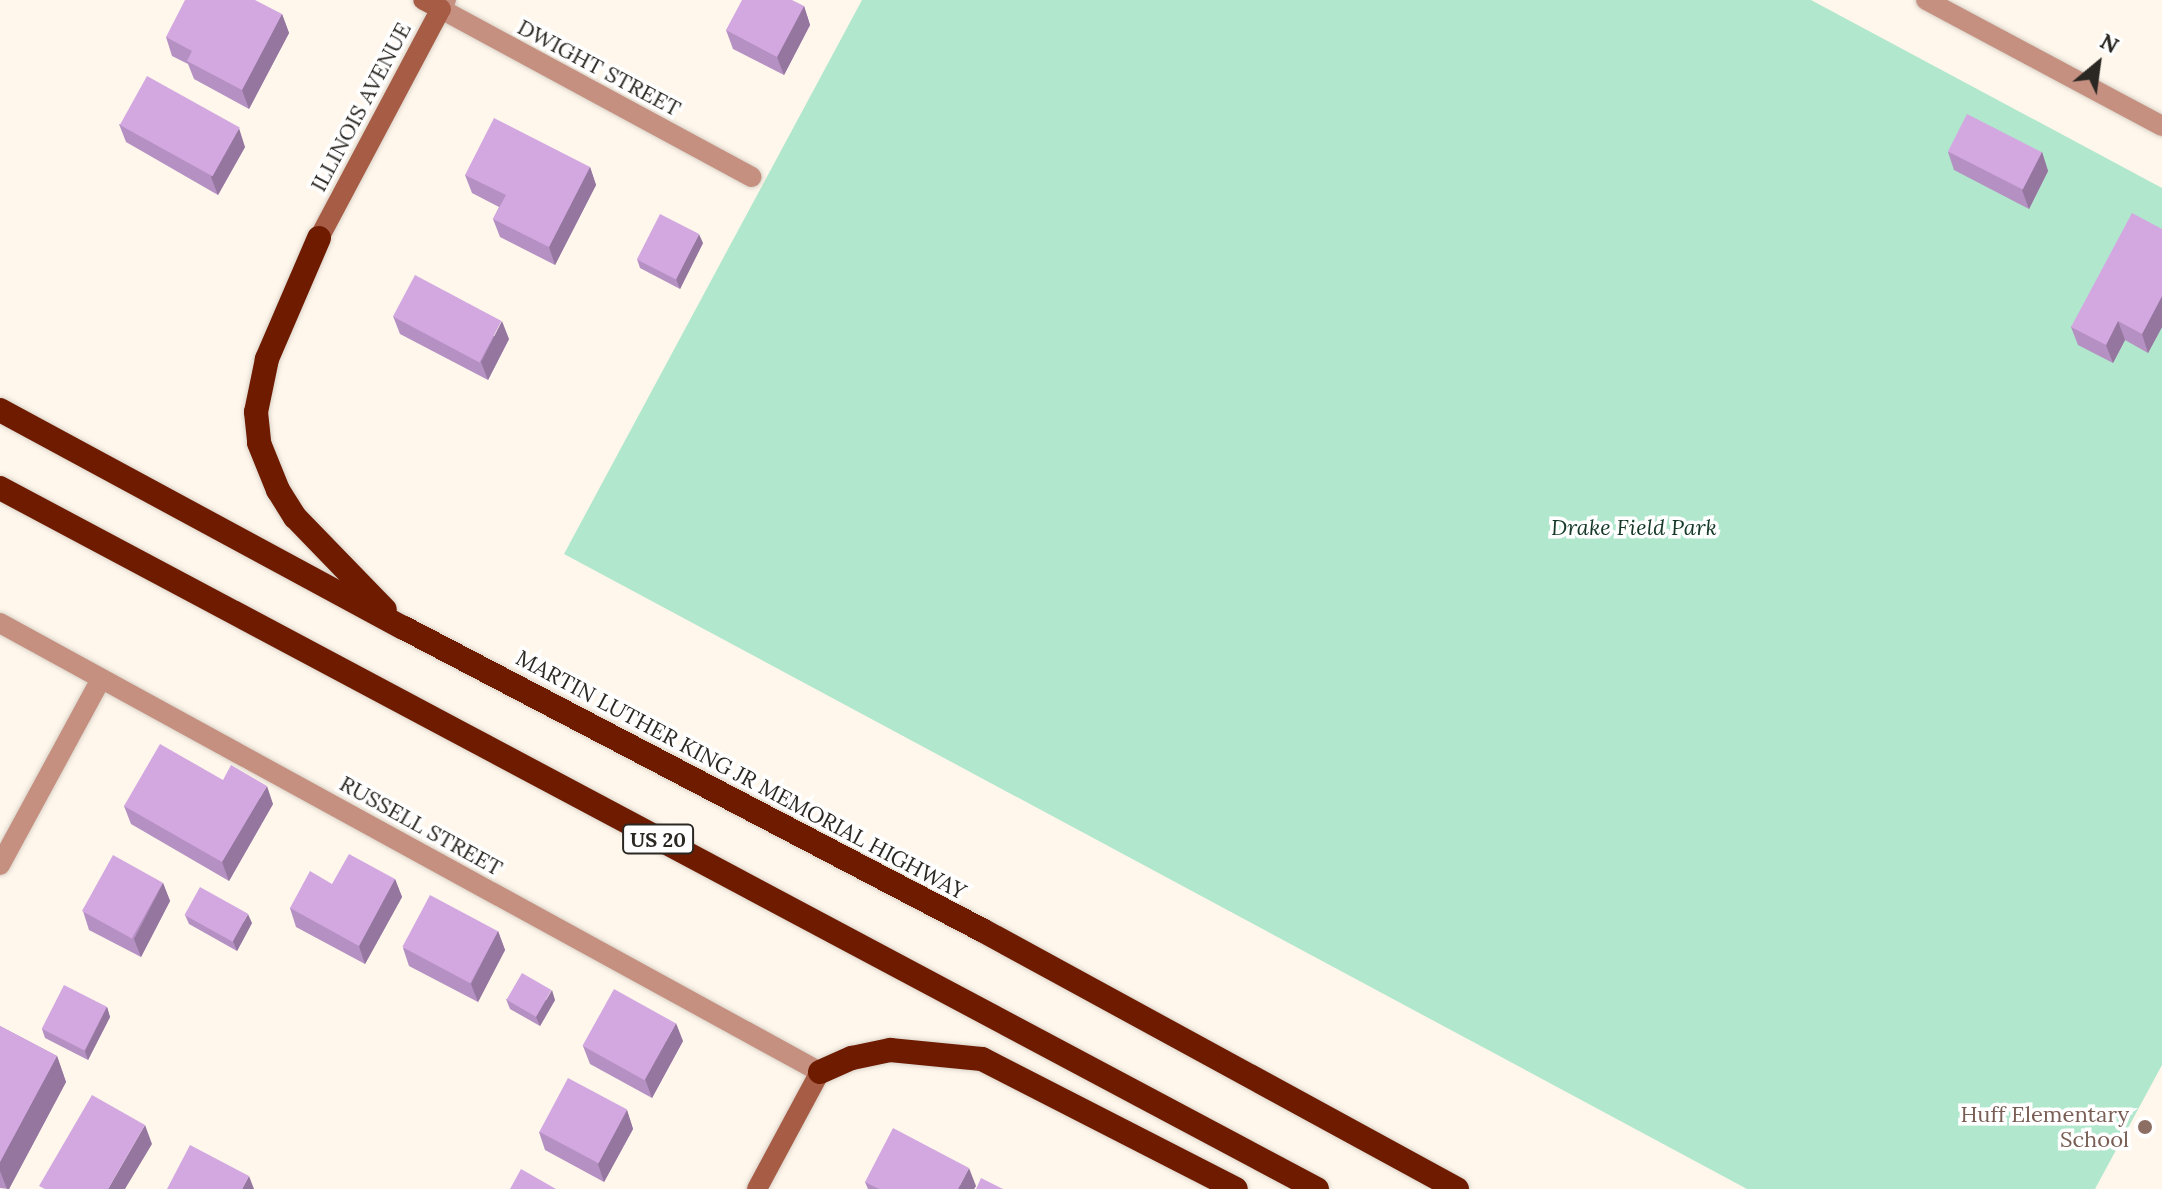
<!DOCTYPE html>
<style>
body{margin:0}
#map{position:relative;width:2162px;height:1189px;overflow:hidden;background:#fff7ec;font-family:Lora,serif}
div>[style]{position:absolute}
.green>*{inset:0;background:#b1e7cd}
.roads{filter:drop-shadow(0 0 2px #d9d2c8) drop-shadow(0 0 2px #d9d2c8)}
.street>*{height:20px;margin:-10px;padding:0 10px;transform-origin:10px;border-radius:10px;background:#c59080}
.secondary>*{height:20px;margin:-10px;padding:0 10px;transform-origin:10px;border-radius:10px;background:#a75c46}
.highway>*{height:24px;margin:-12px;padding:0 12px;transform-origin:12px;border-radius:12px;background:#6e1b00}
.wall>*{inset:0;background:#b590c2}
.shaded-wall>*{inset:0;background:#94769e}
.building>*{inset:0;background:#d3a8e1;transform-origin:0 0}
.dots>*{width:22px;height:22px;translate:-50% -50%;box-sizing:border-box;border:4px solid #fff;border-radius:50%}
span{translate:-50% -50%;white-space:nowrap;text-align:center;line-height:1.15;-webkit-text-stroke:7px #fff;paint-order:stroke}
.shield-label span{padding:2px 6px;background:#fff;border:2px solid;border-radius:6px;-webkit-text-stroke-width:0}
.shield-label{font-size:20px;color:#2b2823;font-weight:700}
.street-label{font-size:22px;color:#2b2823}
.park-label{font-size:22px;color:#153829;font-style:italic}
.education-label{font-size:22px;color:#785e54}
.right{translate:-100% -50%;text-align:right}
.north{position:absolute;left:2058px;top:24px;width:80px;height:80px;-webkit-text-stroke:6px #fff;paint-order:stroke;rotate:29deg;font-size:22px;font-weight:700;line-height:32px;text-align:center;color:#2b2823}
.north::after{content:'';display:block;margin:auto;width:28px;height:36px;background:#2b2823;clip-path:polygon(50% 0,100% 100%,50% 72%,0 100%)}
</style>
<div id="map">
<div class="green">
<i style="clip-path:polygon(862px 0,1811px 0,2162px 188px,2162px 1065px,2095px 1189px,1747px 1189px,564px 554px)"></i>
</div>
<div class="roads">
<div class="street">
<i style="left:446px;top:0;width:10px;rotate:119deg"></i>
<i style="left:441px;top:9px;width:353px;rotate:28.4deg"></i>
<i style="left:1926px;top:0;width:268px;rotate:28.1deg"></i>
<i style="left:0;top:623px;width:935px;rotate:28.7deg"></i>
<i style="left:0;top:865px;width:212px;rotate:-61.5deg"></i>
</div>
<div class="secondary">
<i style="left:319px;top:238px;width:259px;rotate:-62deg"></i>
<i style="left:441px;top:9px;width:20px;rotate:-153deg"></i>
<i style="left:757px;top:1189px;width:133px;rotate:-61.7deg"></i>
</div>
<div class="highway">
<i style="left:319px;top:238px;width:132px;rotate:113.3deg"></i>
<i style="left:267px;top:359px;width:54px;rotate:101.7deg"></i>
<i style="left:256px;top:412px;width:31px;rotate:84deg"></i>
<i style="left:259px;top:443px;width:51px;rotate:68deg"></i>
<i style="left:278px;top:490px;width:32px;rotate:58deg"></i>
<i style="left:295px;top:517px;width:129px;rotate:45.9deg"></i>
<i style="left:0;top:410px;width:459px;rotate:28.4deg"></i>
<i style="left:404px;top:628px;width:652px;rotate:27.59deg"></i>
<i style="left:982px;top:930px;width:541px;rotate:28.6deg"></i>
<i style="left:0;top:488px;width:1492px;rotate:28.03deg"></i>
<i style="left:820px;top:1072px;width:35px;rotate:-24deg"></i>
<i style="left:852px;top:1058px;width:39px;rotate:-12deg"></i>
<i style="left:890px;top:1050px;width:92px;rotate:5.6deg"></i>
<i style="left:982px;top:1059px;width:285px;rotate:27.1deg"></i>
</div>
</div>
<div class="wall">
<i style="clip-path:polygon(804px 6px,810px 25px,784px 75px,733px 49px,726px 30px)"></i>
<i style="clip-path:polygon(282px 14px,289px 33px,249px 109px,194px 79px,188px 64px,172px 56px,166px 37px)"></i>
<i style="clip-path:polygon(119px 124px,245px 147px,218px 195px,126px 142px)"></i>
<i style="clip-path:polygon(1948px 152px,2042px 152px,2048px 171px,2029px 209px,1954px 170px)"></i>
<i style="clip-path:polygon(590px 167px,596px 185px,555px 265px,500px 237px,493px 219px,499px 207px,472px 193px,465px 175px)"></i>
<i style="clip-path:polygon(2162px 229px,2162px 327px,2148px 353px,2125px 340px,2113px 363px,2078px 345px,2071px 327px)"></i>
<i style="clip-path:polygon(703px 243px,680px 289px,640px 268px,637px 259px)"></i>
<i style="clip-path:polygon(393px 316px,509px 339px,488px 380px,400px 334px)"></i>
<i style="clip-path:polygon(223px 780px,273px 804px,229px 881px,131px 824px,124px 806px)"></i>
<i style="clip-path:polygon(395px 879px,402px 897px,365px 964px,296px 927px,290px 908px,332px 884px)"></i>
<i style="clip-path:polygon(163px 883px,170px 901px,141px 957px,89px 930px,83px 911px)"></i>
<i style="clip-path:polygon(185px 915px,252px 923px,237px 951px,189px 924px)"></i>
<i style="clip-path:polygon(498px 931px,505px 950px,478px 1002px,409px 966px,403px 948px)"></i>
<i style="clip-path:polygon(506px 999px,555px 1000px,540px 1026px,510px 1009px)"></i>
<i style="clip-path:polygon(107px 1007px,110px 1017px,88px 1060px,45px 1038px,42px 1029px)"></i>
<i style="clip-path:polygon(0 1026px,57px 1056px,66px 1082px,9px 1189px,0 1188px)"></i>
<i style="clip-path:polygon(683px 1041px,652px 1098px,590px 1064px,583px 1046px)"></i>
<i style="clip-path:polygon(627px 1110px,633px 1129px,604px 1182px,545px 1150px,539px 1132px)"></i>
<i style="clip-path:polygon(865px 1182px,976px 1186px,974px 1189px,868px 1189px)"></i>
</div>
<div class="shaded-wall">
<i style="clip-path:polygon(804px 6px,810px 25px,784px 75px,777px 57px)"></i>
<i style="clip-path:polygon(282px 14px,289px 33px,249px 109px,242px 90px)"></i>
<i style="clip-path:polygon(239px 128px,245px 147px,218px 195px,211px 177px)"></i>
<i style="clip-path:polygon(2042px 152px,2048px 171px,2029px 209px,2022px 190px)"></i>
<i style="clip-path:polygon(590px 167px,596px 185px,555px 265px,549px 247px)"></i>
<i style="clip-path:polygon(699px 234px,703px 243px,680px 289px,676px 279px)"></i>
<i style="clip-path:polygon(2162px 296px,2162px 327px,2148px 353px,2142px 334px)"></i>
<i style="clip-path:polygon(502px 321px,509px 339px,488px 380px,481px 362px)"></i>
<i style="clip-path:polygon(2118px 321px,2125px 340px,2113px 363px,2106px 345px)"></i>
<i style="clip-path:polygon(267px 786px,273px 804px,229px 881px,222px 862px)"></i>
<i style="clip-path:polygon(395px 879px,402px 897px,365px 964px,359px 946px)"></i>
<i style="clip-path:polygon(163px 883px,170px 901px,141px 957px,134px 939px)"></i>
<i style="clip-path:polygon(248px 914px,252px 923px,237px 951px,233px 941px)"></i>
<i style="clip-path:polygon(498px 931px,505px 950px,478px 1002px,471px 984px)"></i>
<i style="clip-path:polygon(552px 990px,555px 1000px,540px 1026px,536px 1017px)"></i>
<i style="clip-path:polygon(107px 1007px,110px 1017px,88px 1060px,85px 1051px)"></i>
<i style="clip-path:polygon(676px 1023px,683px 1041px,652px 1098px,645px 1079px)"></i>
<i style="clip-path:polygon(57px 1056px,66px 1082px,9px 1189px,7px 1189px,0 1171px,0 1162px)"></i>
<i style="clip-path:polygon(627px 1110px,633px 1129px,604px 1182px,598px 1164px)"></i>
<i style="clip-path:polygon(145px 1125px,152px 1144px,125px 1189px,108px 1189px)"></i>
<i style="clip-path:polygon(969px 1168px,976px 1186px,974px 1189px,958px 1189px)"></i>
<i style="clip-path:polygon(249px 1176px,254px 1189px,242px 1189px)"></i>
</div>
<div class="building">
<i style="clip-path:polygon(185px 0,255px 0,282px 14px,242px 90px,187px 61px,192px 51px,166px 37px)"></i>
<i style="clip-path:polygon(742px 0,792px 0,804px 6px,777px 57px,726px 30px)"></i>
<i style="left:147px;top:76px;width:106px;height:56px;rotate:29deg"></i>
<i style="left:1967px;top:114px;width:84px;height:42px;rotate:27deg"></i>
<i style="clip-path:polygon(494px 118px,590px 167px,549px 247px,493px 219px,506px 195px,465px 175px)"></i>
<i style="clip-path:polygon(2132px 213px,2162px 229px,2162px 296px,2142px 334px,2118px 321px,2106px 345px,2071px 327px)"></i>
<i style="left:660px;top:214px;width:44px;height:51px;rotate:27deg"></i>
<i style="left:415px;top:275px;width:98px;height:47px;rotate:28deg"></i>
<i style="clip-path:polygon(160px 744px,223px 780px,231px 765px,267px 786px,222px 862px,124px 806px)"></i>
<i style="clip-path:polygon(349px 854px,395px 879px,359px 946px,290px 908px,310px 871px,332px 884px)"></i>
<i style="left:113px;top:855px;width:57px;height:64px;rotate:29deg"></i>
<i style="left:200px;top:887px;width:55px;height:32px;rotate:29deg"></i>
<i style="left:430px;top:895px;width:77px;height:59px;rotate:28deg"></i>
<i style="left:522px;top:973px;width:34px;height:31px;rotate:30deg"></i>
<i style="left:64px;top:985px;width:48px;height:49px;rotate:27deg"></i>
<i style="left:614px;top:989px;width:71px;height:65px;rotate:29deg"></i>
<i style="clip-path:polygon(0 1026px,57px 1056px,0 1162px)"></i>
<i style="left:568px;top:1078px;width:67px;height:61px;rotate:28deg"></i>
<i style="clip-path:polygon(92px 1095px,145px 1125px,108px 1189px,45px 1189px,39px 1186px)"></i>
<i style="clip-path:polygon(893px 1128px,969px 1168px,958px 1189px,879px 1189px,865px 1182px)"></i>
<i style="clip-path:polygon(190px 1145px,249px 1176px,242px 1189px,167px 1189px)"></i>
<i style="clip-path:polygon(521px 1169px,556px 1189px,510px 1189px)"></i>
<i style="clip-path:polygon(981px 1178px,1003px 1189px,976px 1189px)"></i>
</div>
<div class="dots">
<i style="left:2145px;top:1127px;background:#8d6e63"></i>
</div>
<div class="shield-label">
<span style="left:658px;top:839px">US 20</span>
</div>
<div class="street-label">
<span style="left:599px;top:68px;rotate:28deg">DWIGHT STREET</span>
<span style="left:361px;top:107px;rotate:-62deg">ILLINOIS AVENUE</span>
<span style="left:741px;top:775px;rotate:28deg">MARTIN LUTHER KING JR MEMORIAL HIGHWAY</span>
<span style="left:421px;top:826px;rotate:29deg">RUSSELL STREET</span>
</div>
<div class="park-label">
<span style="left:1634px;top:528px">Drake Field Park</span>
</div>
<div class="education-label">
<span class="right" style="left:2129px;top:1127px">Huff Elementary<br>School</span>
</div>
<div class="north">N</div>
</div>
